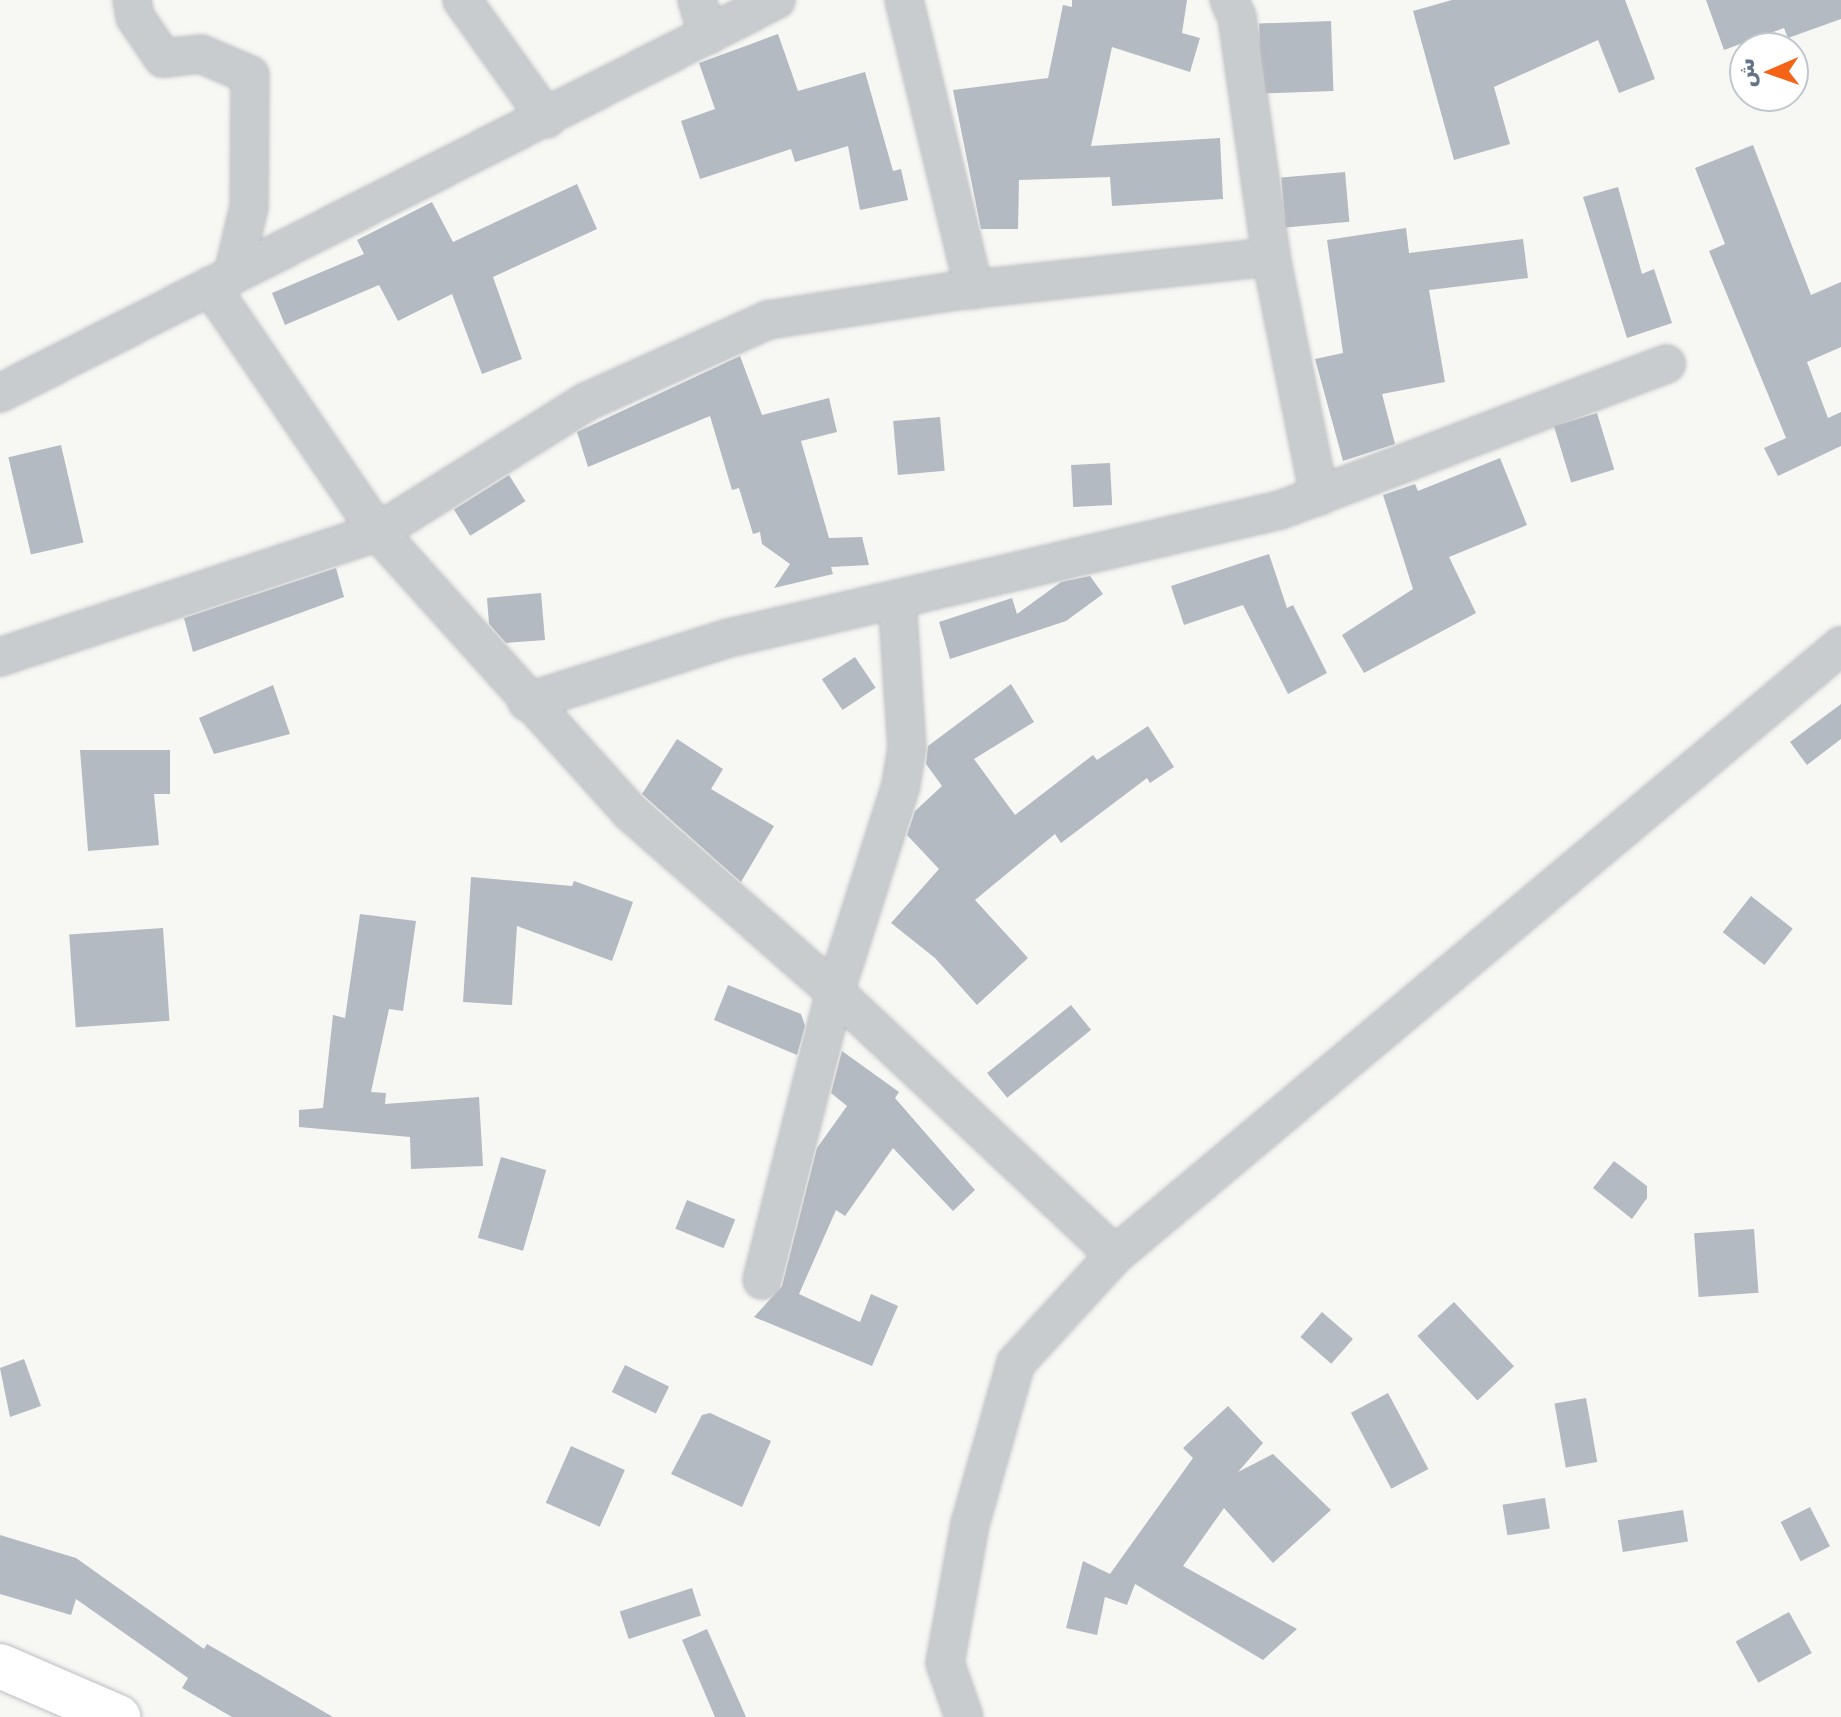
<!DOCTYPE html>
<meta charset="utf-8">
<style>
body{margin:0}
#map{position:relative;width:1841px;height:1717px;overflow:hidden;background:#f7f7f4;font-family:"DejaVu Sans","Noto Naskh Arabic",sans-serif}
div>[style]{position:absolute}
.building>*{inset:0;background:#b4bac1;transform-origin:0 0}
.roads{filter:drop-shadow(0 0 2px #bbbec2) drop-shadow(0 0 2px #bbbec2)}
.minor>*{height:36px;margin:-18px;padding:0 18px;transform-origin:18px;border-radius:18px;background:#c9cccf}
.primary>*{height:44px;margin:-22px;padding:0 22px;transform-origin:22px;border-radius:22px;background:#fff}
span{translate:-50% -50%;white-space:nowrap;text-align:center;line-height:1.15;-webkit-text-stroke:8px #fff;paint-order:stroke}
.north{position:absolute;left:1729px;top:32px;width:80px;height:80px;box-sizing:border-box;background:#fff;border:2px solid #c1c7cf;border-radius:50%;rotate:268deg;font-size:22px;font-weight:700;line-height:32px;text-align:center;color:#637388}
.north::after{content:'';display:block;margin:auto;width:28px;height:36px;background:#f46417;clip-path:polygon(50% 0,100% 100%,50% 72%,0 100%)}
</style>
<div id="map">
<div class="building">
<i style="clip-path:polygon(1072px 0,1187px 0,1182px 33px,1200px 38px,1190px 72px,1112px 47px,1091px 146px,1220px 138px,1223px 199px,1112px 206px,1110px 177px,1019px 180px,1018px 229px,981px 229px,953px 90px,1048px 78px,1063px 5px,1072px 7px)"></i>
<i style="clip-path:polygon(1452px 0,1625px 0,1655px 79px,1619px 93px,1598px 40px,1494px 87px,1510px 144px,1454px 160px,1413px 11px)"></i>
<i style="clip-path:polygon(1706px 0,1841px 0,1841px 19px,1788px 38px,1784px 28px,1724px 50px)"></i>
<i style="left:1331px;top:21px;width:70px;height:72px;rotate:88deg"></i>
<i style="clip-path:polygon(778px 34px,798px 91px,865px 72px,893px 171px,901px 169px,908px 200px,860px 210px,848px 146px,795px 162px,791px 149px,700px 179px,681px 121px,715px 109px,699px 63px)"></i>
<i style="clip-path:polygon(1753px 145px,1811px 295px,1841px 282px,1841px 347px,1807px 362px,1828px 418px,1841px 412px,1841px 446px,1778px 476px,1764px 448px,1786px 438px,1709px 251px,1725px 244px,1695px 168px)"></i>
<i style="left:1345px;top:172px;width:50px;height:64px;rotate:85deg"></i>
<i style="clip-path:polygon(577px 184px,597px 229px,493px 277px,522px 359px,482px 374px,452px 294px,398px 321px,379px 285px,285px 325px,272px 293px,364px 254px,357px 240px,432px 202px,453px 242px)"></i>
<i style="clip-path:polygon(1618px 187px,1642px 274px,1654px 269px,1672px 323px,1627px 338px,1583px 197px)"></i>
<i style="clip-path:polygon(1406px 228px,1409px 253px,1523px 239px,1528px 278px,1429px 290px,1445px 382px,1382px 394px,1395px 444px,1343px 461px,1315px 359px,1343px 353px,1327px 240px)"></i>
<i style="clip-path:polygon(740px 356px,762px 415px,829px 398px,837px 432px,801px 441px,829px 538px,862px 537px,869px 565px,831px 567px,833px 574px,774px 588px,790px 564px,762px 544px,760px 532px,753px 534px,739px 488px,732px 490px,710px 416px,588px 467px,577px 432px)"></i>
<i style="left:1597px;top:413px;width:59px;height:45px;rotate:73deg"></i>
<i style="left:940px;top:417px;width:54px;height:47px;rotate:85deg"></i>
<i style="left:61px;top:445px;width:100px;height:54px;rotate:77deg"></i>
<i style="clip-path:polygon(1500px 458px,1527px 525px,1449px 557px,1476px 613px,1364px 673px,1342px 635px,1413px 589px,1383px 495px,1415px 484px,1418px 491px)"></i>
<i style="left:1110px;top:463px;width:42px;height:39px;rotate:87deg"></i>
<i style="left:509px;top:475px;width:31px;height:65px;rotate:58deg"></i>
<i style="clip-path:polygon(1269px 554px,1287px 608px,1293px 605px,1327px 673px,1288px 694px,1243px 605px,1184px 625px,1171px 586px)"></i>
<i style="clip-path:polygon(336px 568px,344px 597px,193px 652px,184px 618px)"></i>
<i style="clip-path:polygon(1090px 576px,1103px 594px,1066px 621px,950px 659px,939px 622px,1012px 598px,1017px 614px,1061px 582px)"></i>
<i style="clip-path:polygon(541px 593px,545px 640px,506px 643px,489px 624px,487px 598px)"></i>
<i style="left:855px;top:657px;width:37px;height:40px;rotate:56deg"></i>
<i style="clip-path:polygon(1011px 684px,1034px 722px,974px 759px,1015px 815px,1093px 755px,1097px 760px,1148px 726px,1174px 767px,1150px 783px,1147px 778px,1061px 843px,1055px 834px,975px 900px,1028px 958px,977px 1005px,935px 958px,891px 923px,939px 869px,907px 835px,915px 811px,942px 786px,926px 764px,928px 746px)"></i>
<i style="clip-path:polygon(273px 685px,290px 734px,214px 754px,199px 718px)"></i>
<i style="clip-path:polygon(1841px 704px,1841px 739px,1807px 765px,1790px 742px)"></i>
<i style="clip-path:polygon(677px 739px,723px 769px,711px 789px,774px 826px,741px 882px,642px 794px)"></i>
<i style="clip-path:polygon(80px 750px,170px 750px,170px 794px,154px 794px,159px 845px,88px 851px)"></i>
<i style="clip-path:polygon(471px 877px,572px 886px,574px 881px,633px 902px,612px 961px,517px 926px,512px 1005px,463px 1002px)"></i>
<i style="left:1751px;top:896px;width:53px;height:46px;rotate:38deg"></i>
<i style="clip-path:polygon(360px 914px,416px 921px,403px 1011px,389px 1009px,371px 1092px,386px 1093px,385px 1104px,479px 1097px,483px 1166px,411px 1169px,410px 1137px,299px 1127px,299px 1110px,323px 1108px,333px 1015px,345px 1018px)"></i>
<i style="left:163px;top:928px;width:93px;height:94px;rotate:86deg"></i>
<i style="clip-path:polygon(728px 985px,801px 1014px,805px 1026px,797px 1055px,714px 1020px)"></i>
<i style="left:1071px;top:1005px;width:32px;height:108px;rotate:51deg"></i>
<i style="clip-path:polygon(842px 1051px,899px 1092px,895px 1098px,975px 1190px,953px 1211px,893px 1148px,845px 1216px,836px 1210px,799px 1294px,860px 1322px,871px 1294px,898px 1306px,872px 1366px,754px 1317px,782px 1286px,817px 1148px,847px 1106px,831px 1093px)"></i>
<i style="left:501px;top:1157px;width:47px;height:84px;rotate:16deg"></i>
<i style="clip-path:polygon(1614px 1161px,1647px 1186px,1647px 1198px,1632px 1219px,1593px 1188px)"></i>
<i style="left:687px;top:1200px;width:52px;height:31px;rotate:22deg"></i>
<i style="left:1754px;top:1229px;width:64px;height:60px;rotate:86deg"></i>
<i style="left:1454px;top:1302px;width:88px;height:50px;rotate:47deg"></i>
<i style="left:1322px;top:1312px;width:41px;height:33px;rotate:41deg"></i>
<i style="clip-path:polygon(24px 1359px,41px 1406px,10px 1417px,0 1368px)"></i>
<i style="left:625px;top:1365px;width:49px;height:30px;rotate:26deg"></i>
<i style="left:1388px;top:1393px;width:86px;height:42px;rotate:62deg"></i>
<i style="left:1586px;top:1398px;width:65px;height:32px;rotate:80deg"></i>
<i style="clip-path:polygon(1228px 1406px,1263px 1443px,1238px 1472px,1273px 1454px,1331px 1510px,1273px 1563px,1224px 1508px,1183px 1566px,1297px 1629px,1263px 1660px,1135px 1584px,1127px 1605px,1105px 1597px,1097px 1635px,1066px 1628px,1083px 1561px,1110px 1574px,1193px 1458px,1183px 1448px)"></i>
<i style="clip-path:polygon(710px 1413px,771px 1441px,742px 1507px,671px 1474px,702px 1415px)"></i>
<i style="left:571px;top:1446px;width:59px;height:62px;rotate:24deg"></i>
<i style="left:1545px;top:1498px;width:31px;height:43px;rotate:81deg"></i>
<i style="left:1810px;top:1507px;width:44px;height:33px;rotate:63deg"></i>
<i style="left:1683px;top:1510px;width:32px;height:66px;rotate:81deg"></i>
<i style="clip-path:polygon(0 1535px,76px 1558px,204px 1649px,207px 1644px,333px 1717px,232px 1717px,182px 1688px,188px 1678px,76px 1599px,71px 1615px,0 1594px)"></i>
<i style="left:692px;top:1588px;width:29px;height:76px;rotate:72deg"></i>
<i style="left:1789px;top:1612px;width:47px;height:61px;rotate:61deg"></i>
<i style="clip-path:polygon(707px 1629px,746px 1717px,715px 1717px,682px 1640px)"></i>
</div>
<div class="roads">
<div class="minor">
<i style="left:132px;top:0;width:17px;rotate:80deg"></i>
<i style="left:135px;top:17px;width:50px;rotate:55.7deg"></i>
<i style="left:163px;top:58px;width:38px;rotate:-6deg"></i>
<i style="left:201px;top:54px;width:53px;rotate:23.2deg"></i>
<i style="left:250px;top:75px;width:132px;rotate:90.4deg"></i>
<i style="left:249px;top:207px;width:69px;rotate:103.4deg"></i>
<i style="left:462px;top:0;width:146px;rotate:54.5deg"></i>
<i style="left:697px;top:0;width:37px;rotate:73deg"></i>
<i style="left:904px;top:0;width:298px;rotate:76.4deg"></i>
<i style="left:1229px;top:0;width:19px;rotate:65deg"></i>
<i style="left:1237px;top:17px;width:242px;rotate:81.9deg"></i>
<i style="left:1271px;top:257px;width:244px;rotate:78.6deg"></i>
<i style="left:210px;top:286px;width:298px;rotate:55.7deg"></i>
<i style="left:378px;top:532px;width:377px;rotate:48deg"></i>
<i style="left:630px;top:812px;width:273px;rotate:41.3deg"></i>
<i style="left:835px;top:992px;width:384px;rotate:43.2deg"></i>
<i style="left:0;top:393px;width:870px;rotate:-26.86deg"></i>
<i style="left:0;top:657px;width:398px;rotate:-18.3deg"></i>
<i style="left:378px;top:532px;width:245px;rotate:-32deg"></i>
<i style="left:586px;top:402px;width:200px;rotate:-24.3deg"></i>
<i style="left:768px;top:320px;width:182px;rotate:-8.8deg"></i>
<i style="left:948px;top:292px;width:325px;rotate:-6.2deg"></i>
<i style="left:527px;top:702px;width:212px;rotate:-17.6deg"></i>
<i style="left:729px;top:638px;width:566px;rotate:-13.08deg"></i>
<i style="left:1280px;top:510px;width:413px;rotate:-20.7deg"></i>
<i style="left:762px;top:1280px;width:297px;rotate:-75.8deg"></i>
<i style="left:835px;top:992px;width:217px;rotate:-72.3deg"></i>
<i style="left:901px;top:785px;width:36px;rotate:-81deg"></i>
<i style="left:907px;top:749px;width:149px;rotate:-93.8deg"></i>
<i style="left:964px;top:1717px;width:57px;rotate:-109.4deg"></i>
<i style="left:945px;top:1663px;width:141px;rotate:-79.8deg"></i>
<i style="left:970px;top:1524px;width:167px;rotate:-74.1deg"></i>
<i style="left:1016px;top:1363px;width:147px;rotate:-47.5deg"></i>
<i style="left:1115px;top:1255px;width:948px;rotate:-39.99deg"></i>
</div>
<div class="primary">
<i style="left:0;top:1666px;width:129px;rotate:23.4deg"></i>
</div>
</div>
<div class="north">ش</div>
</div>
